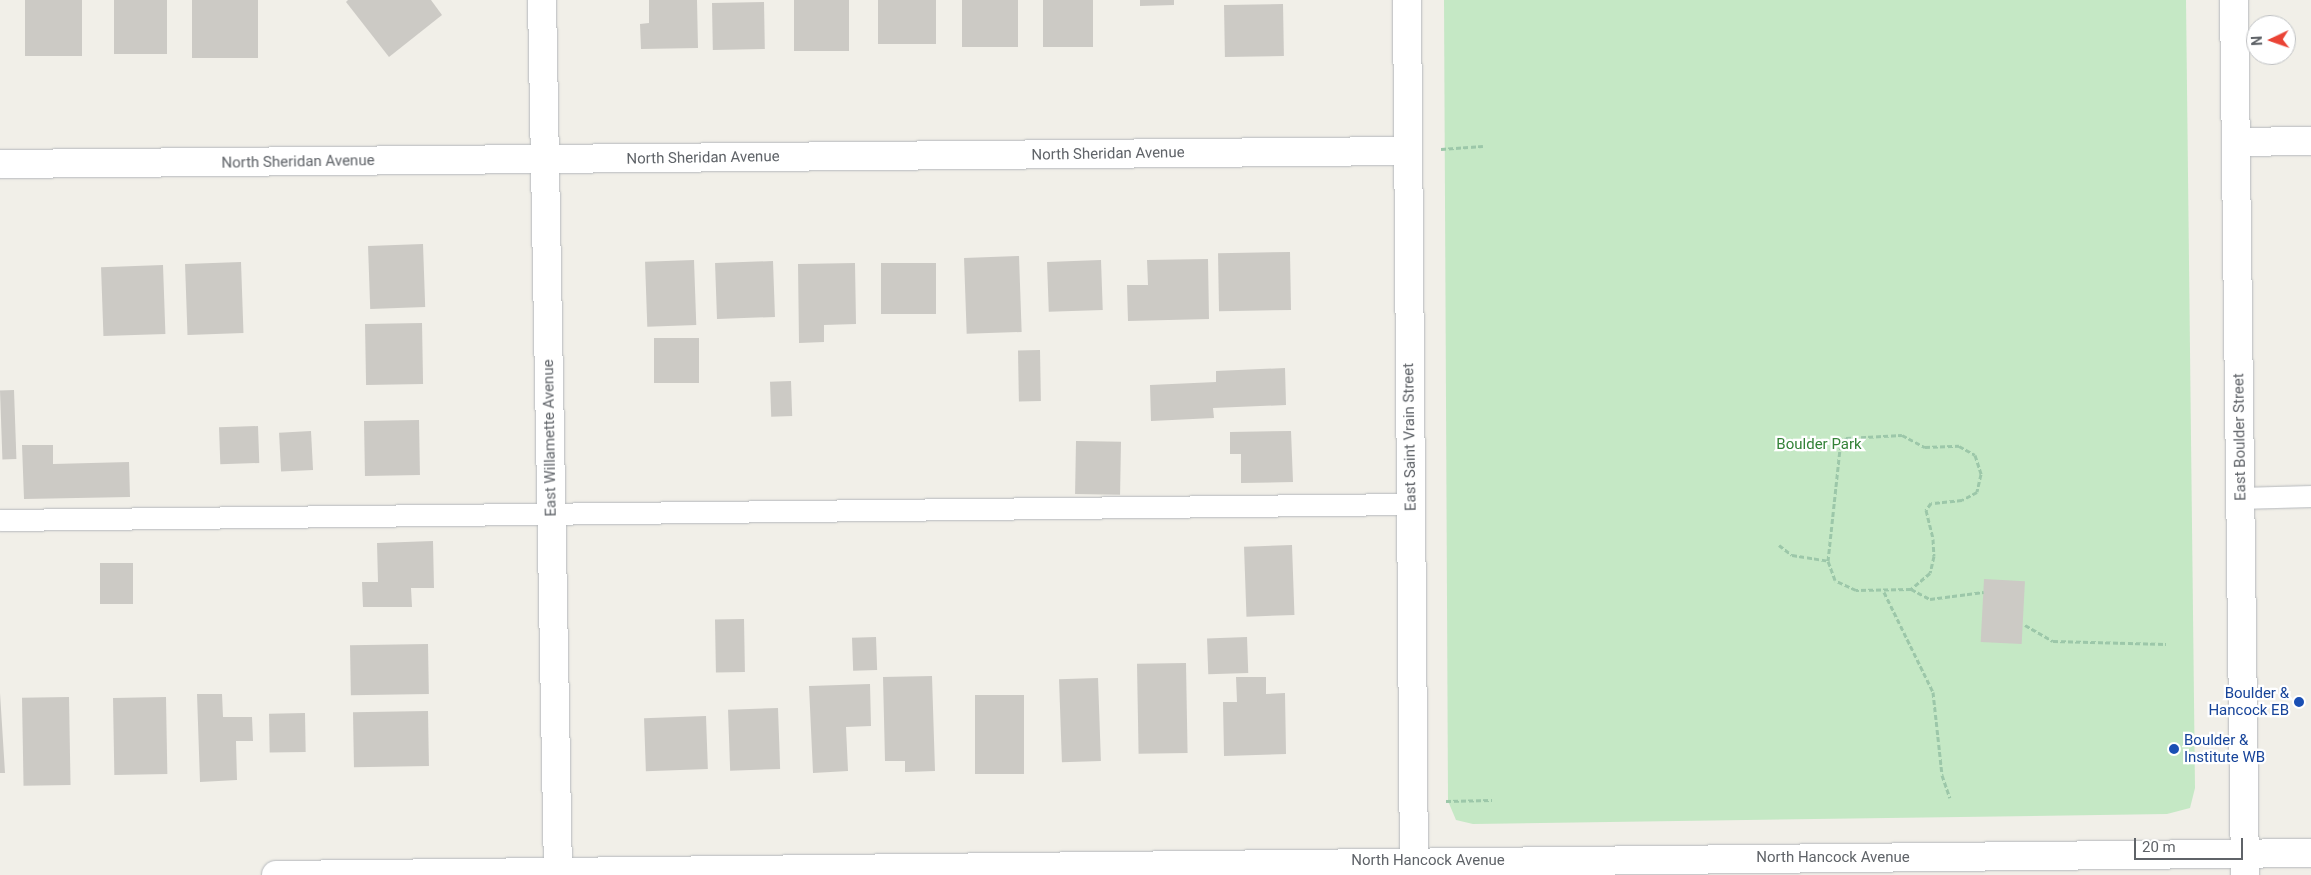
<!DOCTYPE html>
<style>
body{margin:0}
#map{position:relative;width:2311px;height:875px;overflow:hidden;background:#f1efe8;font-family:Roboto,sans-serif}
div>[style]{position:absolute}
.green>*{inset:0;background:#c5e8c5}
.building>*{inset:0;background:#cccac5;transform-origin:0 0}
.path>*{height:3px;margin-top:-1.5px;transform-origin:0;background:repeating-linear-gradient(90deg,#9cc7a9 0 5px,transparent 0 7.5px)}
.roads{filter:drop-shadow(0 0 1px #b5b8bc) drop-shadow(0 0 1px #b5b8bc)}
.lane>*{height:21px;margin:-10.5px;padding:0 10.5px;transform-origin:10.5px;border-radius:10.5px;background:#fff}
.street>*{height:28px;margin:-14px;padding:0 14px;transform-origin:14px;border-radius:14px;background:#fff}
.secondary>*{height:28px;margin:-14px;padding:0 14px;transform-origin:14px;border-radius:14px;background:#fff}
.dots>*{width:14px;height:14px;translate:-50% -50%;box-sizing:border-box;border:2px solid #fff;border-radius:50%}
span{translate:-50% -50%;white-space:nowrap;text-align:center;line-height:1.15;-webkit-text-stroke:4.5px #fff;paint-order:stroke}
.street-label{font-size:15px;color:#5f6368}
.park-label{font-size:15px;color:#348238}
.transit-label{font-size:15px;color:#164399}
.right{translate:-100% -50%;text-align:right}
.left{translate:0 -50%;text-align:left}
.north{position:absolute;left:2246px;top:15px;width:50px;height:50px;box-sizing:border-box;background:#fff;border:1px solid #bfc1c3;border-radius:50%;rotate:267deg;font-size:14px;font-weight:700;line-height:20px;text-align:center;color:#5f6368}
.north::after{content:'';display:block;margin:auto;width:18px;height:22px;background:#ea4335;clip-path:polygon(50% 0,100% 100%,50% 72%,0 100%)}
.scale{position:absolute;left:2134px;top:838px;width:109px;height:22px;box-sizing:border-box;border:2px solid #5f6368;border-top:0;padding-left:6px;font-size:15px;line-height:18px;white-space:nowrap;color:#5f6368;-webkit-text-stroke:4px #fff;paint-order:stroke}
</style>
<div id="map">
<div class="green">
<i style="clip-path:polygon(1444px 0,2186px 0,2195px 788px,2190px 808px,2167px 814px,1473px 824px,1456px 820px,1448px 801px)"></i>
</div>
<div class="building">
<i style="left:25px;top:0;width:57px;height:56px"></i>
<i style="left:114px;top:0;width:53px;height:54px"></i>
<i style="left:192px;top:0;width:66px;height:58px"></i>
<i style="clip-path:polygon(348px 0,431px 0,442px 15px,389px 57px,346px 2px)"></i>
<i style="clip-path:polygon(649px 0,697px 0,698px 48px,641px 49px,640px 24px,649px 23px)"></i>
<i style="left:794px;top:0;width:55px;height:51px"></i>
<i style="left:878px;top:0;width:58px;height:44px"></i>
<i style="left:962px;top:0;width:56px;height:47px"></i>
<i style="left:1043px;top:0;width:50px;height:47px"></i>
<i style="clip-path:polygon(1140px 0,1174px 0,1174px 5px,1140px 6px)"></i>
<i style="left:764px;top:2px;width:47px;height:52px;rotate:89deg"></i>
<i style="left:1283px;top:4px;width:52px;height:59px;rotate:89deg"></i>
<i style="left:423px;top:244px;width:63px;height:55px;rotate:88deg"></i>
<i style="left:1290px;top:252px;width:58px;height:72px;rotate:89deg"></i>
<i style="left:1019px;top:256px;width:76px;height:55px;rotate:88deg"></i>
<i style="clip-path:polygon(1208px 259px,1209px 319px,1128px 321px,1127px 285px,1148px 285px,1147px 260px)"></i>
<i style="left:694px;top:260px;width:65px;height:49px;rotate:88deg"></i>
<i style="left:1101px;top:260px;width:50px;height:54px;rotate:88deg"></i>
<i style="left:773px;top:261px;width:56px;height:58px;rotate:88deg"></i>
<i style="left:241px;top:262px;width:71px;height:56px;rotate:88deg"></i>
<i style="clip-path:polygon(855px 263px,856px 324px,824px 325px,824px 342px,799px 343px,798px 264px)"></i>
<i style="left:881px;top:263px;width:55px;height:51px"></i>
<i style="left:163px;top:265px;width:69px;height:62px;rotate:88deg"></i>
<i style="left:422px;top:323px;width:61px;height:57px;rotate:89deg"></i>
<i style="left:654px;top:338px;width:45px;height:45px"></i>
<i style="left:1040px;top:350px;width:51px;height:22px;rotate:89deg"></i>
<i style="clip-path:polygon(1285px 368px,1286px 405px,1213px 408px,1214px 418px,1151px 421px,1150px 385px,1216px 382px,1216px 371px)"></i>
<i style="left:791px;top:381px;width:35px;height:21px;rotate:88deg"></i>
<i style="left:14px;top:390px;width:69px;height:14px;rotate:88deg"></i>
<i style="left:419px;top:420px;width:55px;height:55px;rotate:89deg"></i>
<i style="left:258px;top:426px;width:37px;height:39px;rotate:88deg"></i>
<i style="left:311px;top:431px;width:39px;height:32px;rotate:87deg"></i>
<i style="clip-path:polygon(1291px 431px,1293px 482px,1241px 483px,1241px 454px,1230px 454px,1230px 432px)"></i>
<i style="left:1076px;top:441px;width:45px;height:53px;rotate:1deg"></i>
<i style="clip-path:polygon(22px 445px,53px 445px,53px 464px,129px 462px,130px 497px,24px 499px)"></i>
<i style="clip-path:polygon(433px 541px,434px 588px,411px 588px,412px 607px,363px 607px,362px 582px,378px 582px,377px 543px)"></i>
<i style="left:1292px;top:545px;width:70px;height:48px;rotate:88deg"></i>
<i style="left:100px;top:563px;width:33px;height:41px"></i>
<i style="left:1984px;top:579px;width:41px;height:63px;rotate:3deg"></i>
<i style="left:744px;top:619px;width:53px;height:29px;rotate:89deg"></i>
<i style="left:876px;top:637px;width:33px;height:24px;rotate:88deg"></i>
<i style="left:1247px;top:637px;width:36px;height:40px;rotate:88deg"></i>
<i style="left:428px;top:644px;width:50px;height:78px;rotate:89deg"></i>
<i style="left:1186px;top:663px;width:90px;height:49px;rotate:89deg"></i>
<i style="clip-path:polygon(932px 676px,935px 771px,905px 772px,905px 761px,885px 761px,883px 677px)"></i>
<i style="clip-path:polygon(1236px 677px,1266px 677px,1266px 694px,1285px 693px,1286px 754px,1224px 756px,1223px 702px,1237px 702px)"></i>
<i style="left:1098px;top:678px;width:83px;height:39px;rotate:88deg"></i>
<i style="clip-path:polygon(870px 684px,871px 726px,846px 727px,848px 771px,813px 773px,809px 686px)"></i>
<i style="clip-path:polygon(0 693px,5px 773px,0 773px)"></i>
<i style="clip-path:polygon(197px 694px,222px 694px,223px 717px,252px 717px,253px 741px,236px 741px,237px 780px,200px 782px)"></i>
<i style="left:975px;top:695px;width:49px;height:79px"></i>
<i style="left:69px;top:697px;width:88px;height:47px;rotate:89deg"></i>
<i style="left:166px;top:697px;width:77px;height:53px;rotate:89deg"></i>
<i style="left:778px;top:708px;width:61px;height:50px;rotate:88deg"></i>
<i style="left:428px;top:711px;width:55px;height:75px;rotate:89deg"></i>
<i style="left:305px;top:713px;width:39px;height:36px;rotate:89deg"></i>
<i style="left:706px;top:716px;width:53px;height:62px;rotate:88deg"></i>
</div>
<div class="path">
<i style="left:1441px;top:149px;width:42px;rotate:-4.1deg"></i>
<i style="left:1902px;top:435px;width:26px;rotate:28deg"></i>
<i style="left:1925px;top:447px;width:34px;rotate:-2deg"></i>
<i style="left:1959px;top:446px;width:18px;rotate:29deg"></i>
<i style="left:1975px;top:455px;width:20px;rotate:72deg"></i>
<i style="left:1981px;top:474px;width:18px;rotate:103deg"></i>
<i style="left:1977px;top:492px;width:17px;rotate:152deg"></i>
<i style="left:1962px;top:500px;width:31px;rotate:174deg"></i>
<i style="left:1931px;top:503px;width:9px;rotate:126deg"></i>
<i style="left:1926px;top:510px;width:30px;rotate:76deg"></i>
<i style="left:1933px;top:539px;width:17px;rotate:87deg"></i>
<i style="left:1934px;top:556px;width:17px;rotate:103deg"></i>
<i style="left:1930px;top:573px;width:25px;rotate:140deg"></i>
<i style="left:1911px;top:589px;width:55px;rotate:179deg"></i>
<i style="left:1856px;top:590px;width:23px;rotate:-155deg"></i>
<i style="left:1835px;top:580px;width:20px;rotate:-110deg"></i>
<i style="left:1828px;top:561px;width:114px;rotate:-83.9deg"></i>
<i style="left:1840px;top:448px;width:12px;rotate:-59deg"></i>
<i style="left:1846px;top:438px;width:56px;rotate:-3.1deg"></i>
<i style="left:1779px;top:545px;width:16px;rotate:38deg"></i>
<i style="left:1792px;top:555px;width:36px;rotate:9deg"></i>
<i style="left:1911px;top:589px;width:21px;rotate:28deg"></i>
<i style="left:1930px;top:599px;width:54px;rotate:-7.4deg"></i>
<i style="left:1884px;top:592px;width:111px;rotate:63.9deg"></i>
<i style="left:1933px;top:692px;width:83px;rotate:83.8deg"></i>
<i style="left:1942px;top:775px;width:24px;rotate:71deg"></i>
<i style="left:2025px;top:625px;width:32px;rotate:30deg"></i>
<i style="left:2053px;top:641px;width:113px;rotate:1.5deg"></i>
<i style="left:1446px;top:801px;width:46px;rotate:-1.2deg"></i>
</div>
<div class="roads">
<div class="lane">
<i style="left:2240px;top:498px;width:71px;rotate:-1.6deg"></i>
<i style="left:0;top:520px;width:1410px;rotate:-0.65deg"></i>
</div>
<div class="street">
<i style="left:542px;top:0;width:871px;rotate:88.95deg"></i>
<i style="left:1407px;top:0;width:875px;rotate:89.54deg"></i>
<i style="left:2236px;top:142px;width:75px;rotate:-0.8deg"></i>
<i style="left:0;top:164px;width:1406px;rotate:-0.53deg"></i>
</div>
<div class="secondary">
<i style="left:2234px;top:0;width:875px;rotate:89.28deg"></i>
<i style="left:276px;top:875px;width:2035px;rotate:-0.62deg"></i>
</div>
</div>
<div class="dots">
<i style="left:2299px;top:702px;background:#1a4fb4"></i>
<i style="left:2174px;top:749px;background:#1a4fb4"></i>
</div>
<div class="street-label">
<span style="left:1108px;top:154px;rotate:-1deg">North Sheridan Avenue</span>
<span style="left:703px;top:158px;rotate:-1deg">North Sheridan Avenue</span>
<span style="left:298px;top:162px;rotate:-1deg">North Sheridan Avenue</span>
<span style="left:1410px;top:437px;rotate:-91deg">East Saint Vrain Street</span>
<span style="left:2240px;top:437px;rotate:-91deg">East Boulder Street</span>
<span style="left:550px;top:438px;rotate:-91deg">East Willamette Avenue</span>
<span style="left:1833px;top:858px">North Hancock Avenue</span>
<span style="left:1428px;top:861px">North Hancock Avenue</span>
</div>
<div class="park-label">
<span style="left:1819px;top:445px">Boulder Park</span>
</div>
<div class="transit-label">
<span class="right" style="left:2289px;top:702px">Boulder &amp;<br>Hancock EB</span>
<span class="left" style="left:2184px;top:749px">Boulder &amp;<br>Institute WB</span>
</div>
<div class="north">N</div>
<div class="scale">20 m</div>
</div>
